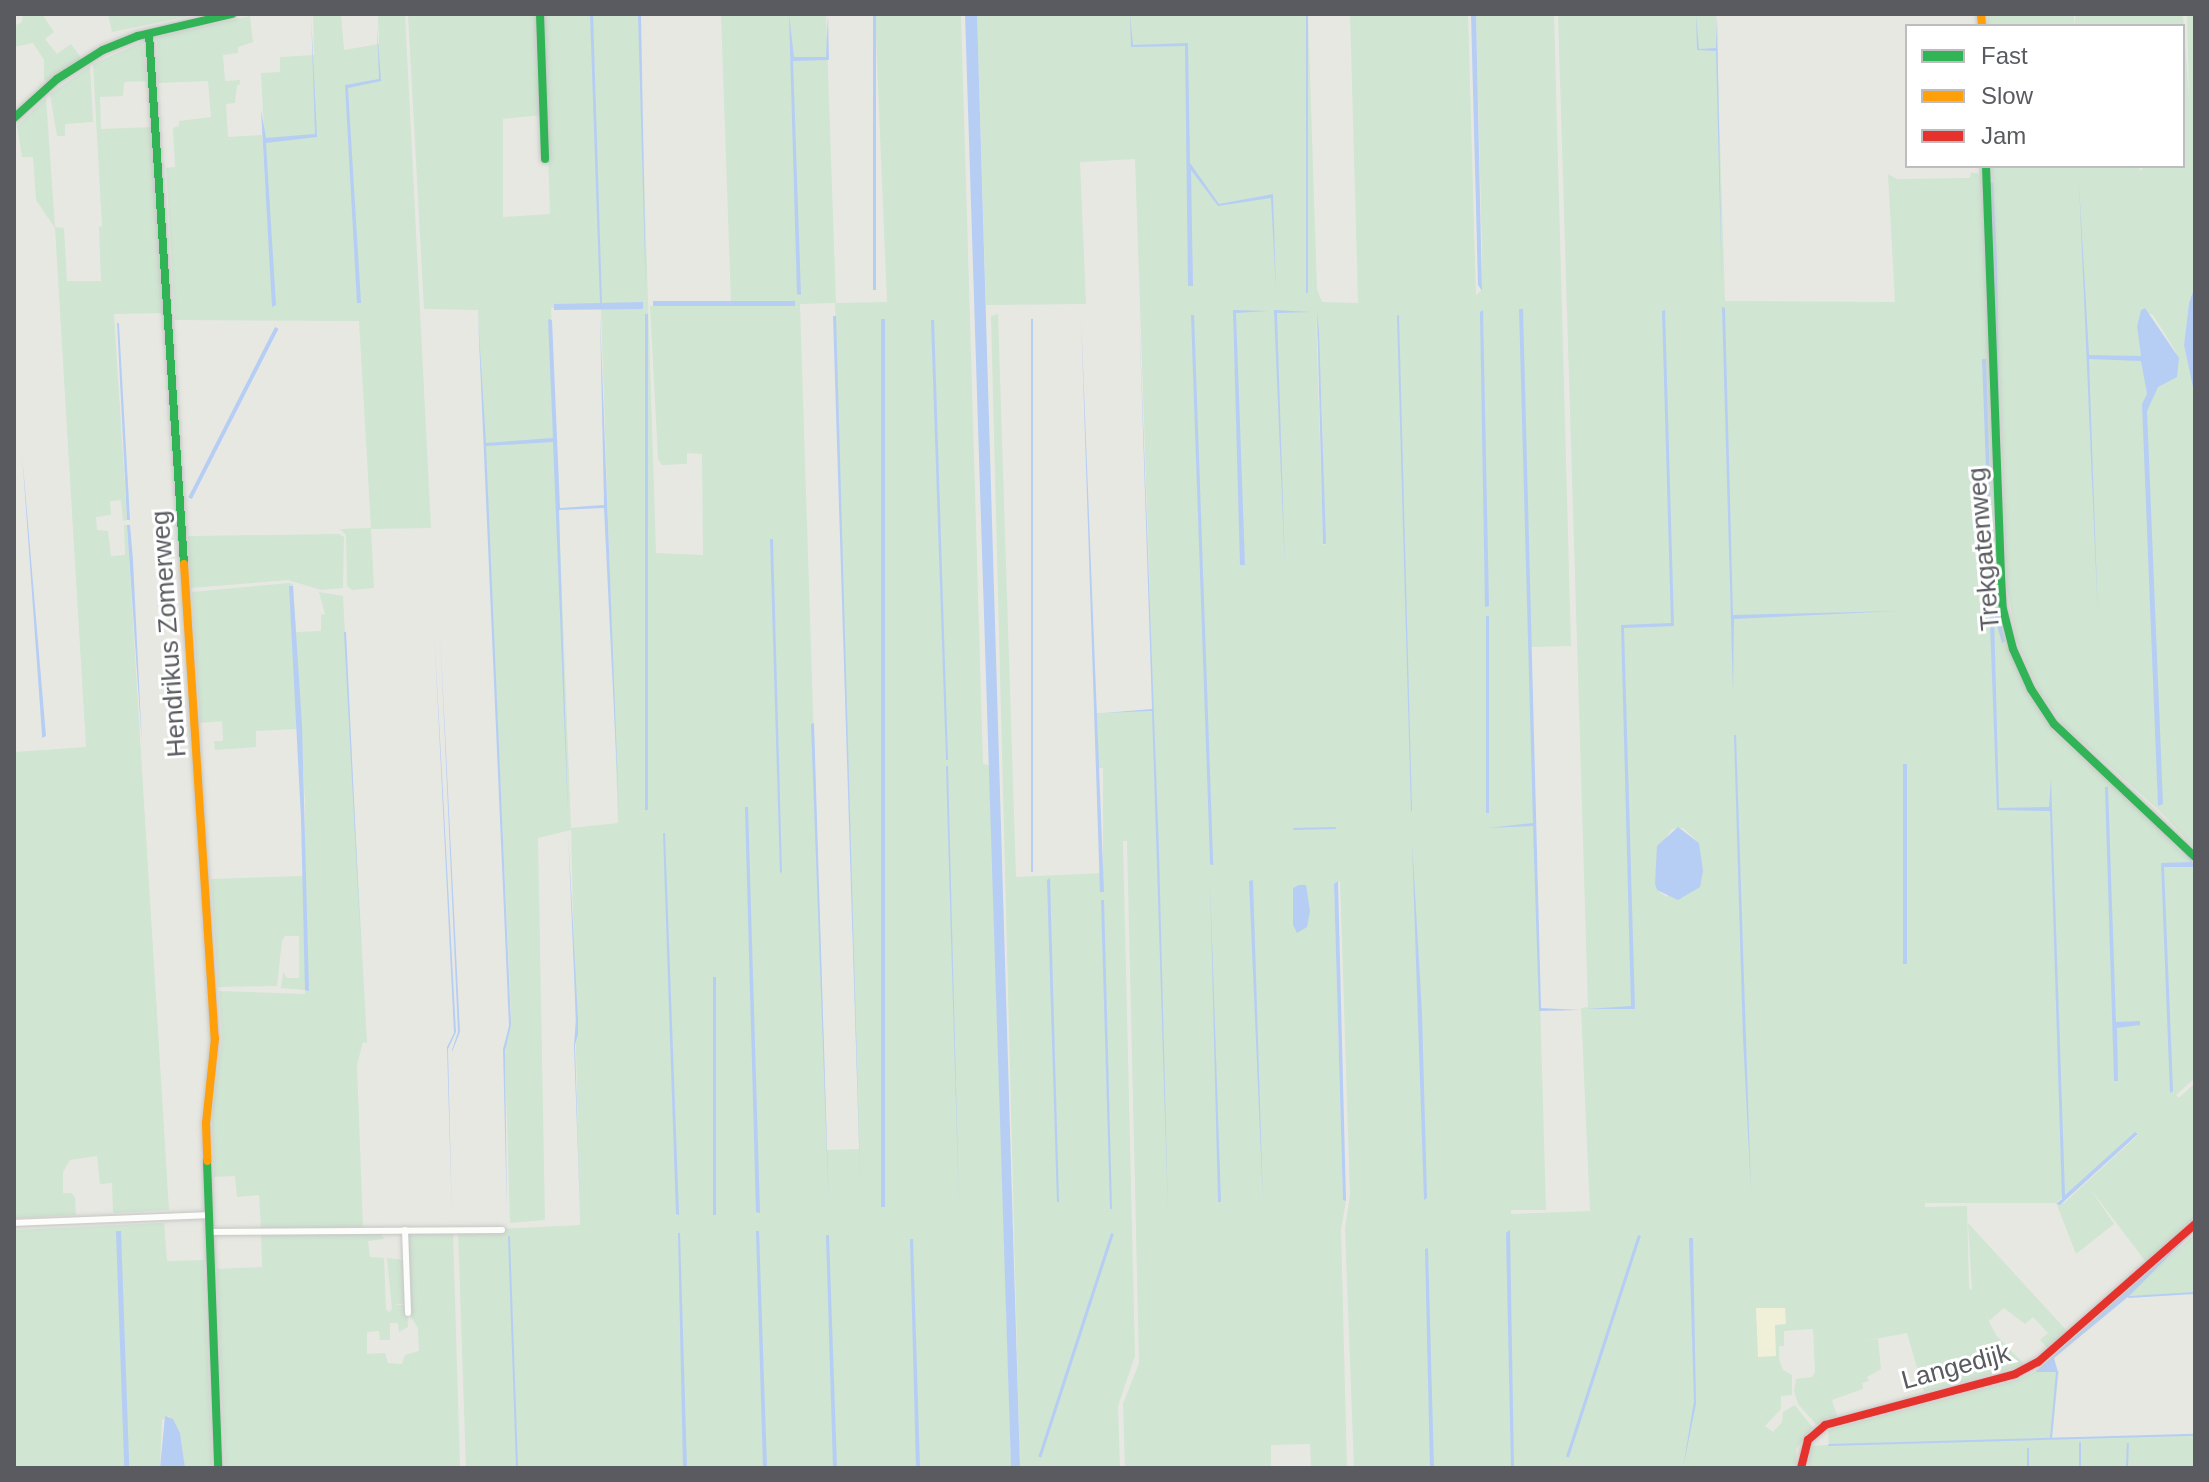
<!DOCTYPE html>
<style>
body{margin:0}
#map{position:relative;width:2209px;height:1482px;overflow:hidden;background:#e8e8e3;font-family:Helvetica,sans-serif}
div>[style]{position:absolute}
.green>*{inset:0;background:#d0e5d2}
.sand>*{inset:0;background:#f0efd8}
.water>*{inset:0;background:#b6cef3;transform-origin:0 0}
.stream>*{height:2px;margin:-1px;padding:0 1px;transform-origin:1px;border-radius:1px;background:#b6cef3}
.roads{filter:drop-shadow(0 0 2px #c6c6c5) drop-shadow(0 0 2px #c6c6c5)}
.street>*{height:6px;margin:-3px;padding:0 3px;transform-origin:3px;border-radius:3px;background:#fcfcfb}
.fast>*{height:8px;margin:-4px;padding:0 4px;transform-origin:4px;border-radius:4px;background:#30b455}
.slow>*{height:8px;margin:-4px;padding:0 4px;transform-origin:4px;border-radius:4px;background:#ff9f0a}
.jam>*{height:8px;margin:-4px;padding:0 4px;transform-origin:4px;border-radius:4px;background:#e5322d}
span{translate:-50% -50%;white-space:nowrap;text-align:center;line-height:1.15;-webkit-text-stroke:6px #fff;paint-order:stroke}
.street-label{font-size:26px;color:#595b60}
.frame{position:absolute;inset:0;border:16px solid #595b60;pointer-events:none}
.legend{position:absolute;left:1905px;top:24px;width:280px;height:144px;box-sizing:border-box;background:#fff;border:2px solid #bdbdbf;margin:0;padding:10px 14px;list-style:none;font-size:24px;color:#595b60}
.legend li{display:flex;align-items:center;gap:16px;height:40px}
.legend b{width:40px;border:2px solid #bdbdbf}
</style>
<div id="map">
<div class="green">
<i style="clip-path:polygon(23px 14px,42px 14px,54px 32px,45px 39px,57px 54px,71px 44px,82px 59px,48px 83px,44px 79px,44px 60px,33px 43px,14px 47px,14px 26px,22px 22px)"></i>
<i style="clip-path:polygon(108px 14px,189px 14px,189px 16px,112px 32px)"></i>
<i style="clip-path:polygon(313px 14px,341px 14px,344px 50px,379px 44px,378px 14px,405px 14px,431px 528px,371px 529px,374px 588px,352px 590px,347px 586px,346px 535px,340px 529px,371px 528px,359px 321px,175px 320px,166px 168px,175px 167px,173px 128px,179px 126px,179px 121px,211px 117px,208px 81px,158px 83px,157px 37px,250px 16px,253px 42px,238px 47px,238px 53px,223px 55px,225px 81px,240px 80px,240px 84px,237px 85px,235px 103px,226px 104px,228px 137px,262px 135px,273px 307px,261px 73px,280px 72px,280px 57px,314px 55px)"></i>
<i style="clip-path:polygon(evenodd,408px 14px,537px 14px,541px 115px,503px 119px,503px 217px,550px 214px,543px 14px,639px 14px,656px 553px,703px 555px,702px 454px,687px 453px,687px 464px,662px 465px,658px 459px,650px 306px,731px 304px,721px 14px,826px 14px,836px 303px,887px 302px,875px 14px,961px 14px,983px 764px,989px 765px,994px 869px,1011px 1468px,466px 1468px,458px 1231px,580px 1225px,571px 830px,538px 838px,545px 1220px,510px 1223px,505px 1055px,511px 1011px,478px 310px,424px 309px,408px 14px,835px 303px,859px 1149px,827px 1150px,800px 304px,835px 303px,408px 14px,580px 307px,601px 308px,618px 823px,571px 828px,551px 308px,580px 307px)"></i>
<i style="clip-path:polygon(evenodd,977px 14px,1308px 14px,1317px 289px,1322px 302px,1358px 303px,1350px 14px,1468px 14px,1476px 295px,1482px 290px,1482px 252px,1476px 14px,1554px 14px,1571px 646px,1530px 647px,1546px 1210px,1511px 1210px,1511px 1214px,1590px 1211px,1581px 1008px,1588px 1007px,1558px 14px,1716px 14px,1725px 301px,1895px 302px,1888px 174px,1897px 179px,1970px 178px,1971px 172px,1979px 174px,1979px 166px,1984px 166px,2000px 587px,2028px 691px,2054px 732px,2145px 814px,2195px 867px,2195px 1078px,2176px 1095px,2179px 1098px,2195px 1083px,2195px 1219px,2146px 1262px,2089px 1187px,2114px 1224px,2076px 1254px,2057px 1205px,2064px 1203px,2138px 1135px,2137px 1132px,2056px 1203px,1925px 1203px,1925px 1207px,1967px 1206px,1969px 1288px,1972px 1290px,1968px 1223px,2068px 1332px,2048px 1349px,2040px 1340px,2048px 1333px,2033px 1317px,2025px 1324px,2004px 1308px,1989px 1321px,1984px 1312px,1996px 1335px,2025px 1365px,1924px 1392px,1907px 1333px,1859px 1342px,1878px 1339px,1881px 1369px,1867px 1377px,1869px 1381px,1862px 1383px,1863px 1389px,1832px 1400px,1837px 1416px,1817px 1425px,1798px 1404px,1794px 1391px,1796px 1379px,1812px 1377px,1815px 1372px,1813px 1329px,1784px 1331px,1784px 1346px,1779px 1346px,1779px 1359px,1783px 1370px,1792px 1375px,1792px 1395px,1781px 1396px,1781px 1409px,1765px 1426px,1773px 1432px,1782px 1422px,1783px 1412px,1795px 1405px,1797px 1408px,1813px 1428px,1796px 1449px,1797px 1468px,1354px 1468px,1345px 1228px,1350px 1195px,1340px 881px,1334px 884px,1343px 1200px,1346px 1201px,1341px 1229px,1347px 1468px,1311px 1468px,1310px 1444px,1271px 1445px,1271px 1468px,1125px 1468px,1123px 1404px,1139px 1363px,1127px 841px,1123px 841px,1135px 1356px,1118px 1406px,1120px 1468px,1020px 1468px,991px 316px,998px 314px,1016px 877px,1103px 873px,1103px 768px,1098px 768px,1097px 713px,1153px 711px,1149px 567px,1135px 159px,1080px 162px,1086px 304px,986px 305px,977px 14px,1316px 313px,1322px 411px,1325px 546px,1323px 544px,1316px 313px,977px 14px,1683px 828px,1699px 843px,1667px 897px,1657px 890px,1655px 884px,1657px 865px,1668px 835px,1672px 829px,1683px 828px)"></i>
<i style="clip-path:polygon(evenodd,1988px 14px,2074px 14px,2074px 25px,2076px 14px,2183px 14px,2189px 98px,2187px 14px,2195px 14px,2195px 286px,2189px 303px,2184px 345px,2195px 397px,2195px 848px,2159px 810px,2064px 726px,2040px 693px,2017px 642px,2007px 587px,1992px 166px,2139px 166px,2140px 171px,2145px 166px,2183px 166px,2183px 26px,1988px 26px,1988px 14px,2141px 310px,2153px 315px,2176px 352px,2177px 376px,2147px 393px,2137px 326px,2141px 310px)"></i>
<i style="clip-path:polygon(142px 42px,147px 81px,124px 82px,123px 96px,100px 97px,101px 129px,154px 127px,166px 313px,114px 314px,127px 520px,123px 521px,121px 500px,110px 501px,111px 515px,96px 517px,97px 530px,108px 531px,111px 556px,125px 555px,124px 525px,127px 525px,169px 1210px,113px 1213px,112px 1183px,100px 1184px,97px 1156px,70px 1160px,63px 1172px,63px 1193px,71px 1193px,75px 1197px,76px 1215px,14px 1218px,14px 752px,86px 747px,55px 228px,36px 200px,33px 157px,22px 157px,17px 126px,46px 98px,55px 227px,64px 228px,67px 281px,101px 281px,99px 227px,102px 226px,93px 64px)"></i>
<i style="clip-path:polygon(90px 66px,93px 122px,65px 124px,65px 136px,57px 136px,50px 94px)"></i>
<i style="clip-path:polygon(339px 534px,344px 537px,343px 588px,321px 590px,288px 580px,191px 588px,188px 536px)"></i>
<i style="clip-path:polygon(289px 583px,293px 584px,296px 632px,321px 631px,321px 615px,325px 614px,319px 592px,343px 596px,367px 1043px,363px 1042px,357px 1065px,363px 1227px,261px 1228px,259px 1195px,237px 1197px,235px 1176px,214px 1177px,212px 1114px,222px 1039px,219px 991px,305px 994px,305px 990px,281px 988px,283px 972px,287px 978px,299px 978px,299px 936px,285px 936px,282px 941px,277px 986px,218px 987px,211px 879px,304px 876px,305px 801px,302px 745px,297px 729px,256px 731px,256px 747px,215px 750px,214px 741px,223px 741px,222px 721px,200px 723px,192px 592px)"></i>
<i style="clip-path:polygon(164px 1223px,167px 1261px,204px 1260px,212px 1468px,185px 1468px,180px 1433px,169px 1416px,162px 1420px,160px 1468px,14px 1468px,14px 1230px)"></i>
<i style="clip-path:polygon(453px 1231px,460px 1468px,225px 1468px,217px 1269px,262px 1267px,261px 1234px,380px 1232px,384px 1239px,368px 1241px,370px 1257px,384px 1258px,386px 1309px,389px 1312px,392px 1309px,387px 1258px,406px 1260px,407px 1303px,394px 1305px,407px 1305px,408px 1327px,399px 1332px,398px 1323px,390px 1323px,390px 1340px,380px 1340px,379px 1331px,367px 1332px,367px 1354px,385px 1353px,388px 1363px,402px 1364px,405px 1355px,419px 1351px,418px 1328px,411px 1317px,408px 1232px)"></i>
<i style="clip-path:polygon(2195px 1234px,2195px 1294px,2128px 1296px,2129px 1292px)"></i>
<i style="clip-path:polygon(2041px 1369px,2059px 1371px,2052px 1438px,2195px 1435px,2195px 1468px,1808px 1468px,1811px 1446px,1829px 1445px,1828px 1430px,2017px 1380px)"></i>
</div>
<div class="sand">
<i style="clip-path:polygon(1756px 1308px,1785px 1308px,1786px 1324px,1775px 1325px,1776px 1356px,1758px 1357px)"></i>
</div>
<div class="water">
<i style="clip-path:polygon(311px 14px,317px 137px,266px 143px,276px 305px,272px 307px,261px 110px,266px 138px,315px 134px)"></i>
<i style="clip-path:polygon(590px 14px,593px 14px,602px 303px,643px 302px,643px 309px,554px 310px,554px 304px,600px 303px)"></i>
<i style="clip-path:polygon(638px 14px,641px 14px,646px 297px)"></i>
<i style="clip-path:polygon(789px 14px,794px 57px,826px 57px,828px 14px,829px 60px,793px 61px,801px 295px,797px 294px)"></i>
<i style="left:873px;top:14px;width:3px;height:276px"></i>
<i style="clip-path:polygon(965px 14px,977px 14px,1020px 1468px,1011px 1468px)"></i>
<i style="clip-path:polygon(1130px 14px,1133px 45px,1188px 43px,1190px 163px,1219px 204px,1273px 194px,1276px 290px,1271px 198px,1218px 206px,1191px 170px,1193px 286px,1188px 286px,1185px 46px,1131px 47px)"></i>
<i style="left:1306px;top:14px;width:2px;height:279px"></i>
<i style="clip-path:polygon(1471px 14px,1476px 14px,1482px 291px,1478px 285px)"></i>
<i style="clip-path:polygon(1696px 14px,1699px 49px,1716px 48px,1717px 14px,1722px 291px,1716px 51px,1697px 50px)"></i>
<i style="clip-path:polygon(377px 27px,381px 81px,348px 88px,361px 303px,357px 303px,345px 85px,379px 79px)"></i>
<i style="clip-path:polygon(1990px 183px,1993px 183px,1997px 262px,2000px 453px)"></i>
<i style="clip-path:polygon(2079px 184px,2089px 355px,2141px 356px,2137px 326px,2141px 310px,2145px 308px,2179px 358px,2177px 377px,2158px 387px,2147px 411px,2163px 804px,2158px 806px,2142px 404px,2147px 394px,2141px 361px,2089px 359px,2098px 618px)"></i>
<i style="clip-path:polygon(2195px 286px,2193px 358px,2195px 397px,2184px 345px,2189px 303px)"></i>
<i style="left:795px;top:301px;width:5px;height:142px;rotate:90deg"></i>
<i style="clip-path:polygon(1722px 307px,1725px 308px,1733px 615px,1897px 611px,1734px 619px,1733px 691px)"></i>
<i style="clip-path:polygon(1139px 309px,1159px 851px,1168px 1211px,1152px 711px,1104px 713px,1152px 709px)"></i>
<i style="clip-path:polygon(1519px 309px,1523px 309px,1541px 1008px,1581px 1010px,1539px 1011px,1533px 826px,1487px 828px,1533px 823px)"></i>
<i style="clip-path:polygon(1233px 310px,1268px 311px,1236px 313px,1245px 565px,1240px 565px)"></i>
<i style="clip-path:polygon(1274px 310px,1311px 312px,1277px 313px,1285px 569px)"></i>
<i style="clip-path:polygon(1483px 310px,1489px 606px,1485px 607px,1480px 312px)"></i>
<i style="clip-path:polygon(1665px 310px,1674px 626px,1624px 628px,1635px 1009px,1586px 1009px,1631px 1006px,1621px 625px,1671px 623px,1662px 311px)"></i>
<i style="clip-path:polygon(1317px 312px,1319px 332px,1326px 544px,1323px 544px)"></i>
<i style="clip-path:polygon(600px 314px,619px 813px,604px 508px,559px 510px,568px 814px,553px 442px,486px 446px,511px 1025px,505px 1051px,507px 1215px,503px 1049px,509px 1026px,478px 317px,486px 443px,553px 438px,548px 319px,552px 320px,560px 508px,604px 505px)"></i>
<i style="left:645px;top:314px;width:3px;height:496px"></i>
<i style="clip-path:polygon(1081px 315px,1104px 892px,1100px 892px)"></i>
<i style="left:1194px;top:315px;width:550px;height:3px;rotate:88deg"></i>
<i style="clip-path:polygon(1399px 315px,1412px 811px,1411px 811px,1397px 316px)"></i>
<i style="clip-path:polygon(833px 316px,836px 316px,861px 1206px)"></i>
<i style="left:881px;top:319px;width:4px;height:888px"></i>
<i style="left:1031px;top:319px;width:2px;height:553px"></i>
<i style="clip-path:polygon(931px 320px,934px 320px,948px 760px,946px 760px)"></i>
<i style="clip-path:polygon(117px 322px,119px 324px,130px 520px,127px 520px,126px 499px)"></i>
<i style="left:275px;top:327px;width:4px;height:191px;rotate:27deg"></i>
<i style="clip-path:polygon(1982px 359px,1986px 359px,1993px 578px,1990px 578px)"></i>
<i style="clip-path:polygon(22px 453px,46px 736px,42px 738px,42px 735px)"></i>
<i style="clip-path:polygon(127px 525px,130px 525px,133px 560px,142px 746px)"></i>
<i style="clip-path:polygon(770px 539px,773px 539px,782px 873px,780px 872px)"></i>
<i style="clip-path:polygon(289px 586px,293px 586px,302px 725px,309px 991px,305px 990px,301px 819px)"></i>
<i style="clip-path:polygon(1989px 597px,1995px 597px,2005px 641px,2002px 643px,1994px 614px,1999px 808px,2049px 807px,2051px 779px,2065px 1195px,2135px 1132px,2138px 1134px,2060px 1205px,2056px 1204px,2062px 1199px,2050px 811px,1997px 810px)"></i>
<i style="left:1486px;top:616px;width:3px;height:197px"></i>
<i style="clip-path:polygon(434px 628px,456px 1032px,448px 1049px,452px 1221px,447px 1047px,454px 1033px)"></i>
<i style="clip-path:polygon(440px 631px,460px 1032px,452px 1052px,458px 1221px,452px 1050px,458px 1032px)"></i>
<i style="clip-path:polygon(344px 632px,346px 632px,361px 948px)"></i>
<i style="clip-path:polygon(814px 723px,829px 1210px,811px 724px)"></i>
<i style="clip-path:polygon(1734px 735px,1736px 735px,1751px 1192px,1743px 1038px)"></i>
<i style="left:1903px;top:764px;width:4px;height:200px"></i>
<i style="clip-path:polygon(946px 766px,948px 766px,959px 1208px)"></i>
<i style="clip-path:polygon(2105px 787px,2108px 787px,2116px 1022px,2140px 1021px,2140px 1025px,2117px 1028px,2118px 1081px,2114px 1081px)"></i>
<i style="clip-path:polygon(745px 807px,748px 807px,760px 1213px,756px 1212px)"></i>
<i style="clip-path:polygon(1678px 827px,1699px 843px,1703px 871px,1700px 887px,1678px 900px,1657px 890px,1655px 884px,1657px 846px)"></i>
<i style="clip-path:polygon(568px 831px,578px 1020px,578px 1034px,575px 1045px,580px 1211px,574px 1045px,576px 1020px)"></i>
<i style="clip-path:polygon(663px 833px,665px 833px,679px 1215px,676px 1214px)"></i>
<i style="clip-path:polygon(1412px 841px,1422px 1013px,1427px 1198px,1424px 1200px)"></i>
<i style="clip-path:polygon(2176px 844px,2185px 850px,2195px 867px,2164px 867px,2173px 1091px,2170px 1093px,2161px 863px,2191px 862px)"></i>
<i style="clip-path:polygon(1050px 878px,1059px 1202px,1057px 1202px,1047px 880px)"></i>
<i style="clip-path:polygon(1210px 879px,1210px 880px,1221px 1202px,1218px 1202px)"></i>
<i style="clip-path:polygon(1253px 880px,1263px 1202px,1249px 881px)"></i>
<i style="clip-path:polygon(1338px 881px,1346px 1201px,1343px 1200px,1334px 884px)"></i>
<i style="clip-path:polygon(1299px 885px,1306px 885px,1310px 911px,1307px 927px,1297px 933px,1293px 925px,1293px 888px)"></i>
<i style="clip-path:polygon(1101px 900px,1104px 900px,1112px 1209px,1110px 1209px)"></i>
<i style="left:713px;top:977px;width:3px;height:238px"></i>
<i style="clip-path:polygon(1510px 1230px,1514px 1468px,1511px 1468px,1506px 1233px)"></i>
<i style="clip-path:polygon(2195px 1230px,2129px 1296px,2054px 1358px,2058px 1372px,2035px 1372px)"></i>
<i style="left:121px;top:1231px;width:237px;height:5px;rotate:88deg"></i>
<i style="clip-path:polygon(756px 1231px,759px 1231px,767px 1468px,763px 1468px)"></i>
<i style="clip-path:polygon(678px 1233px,680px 1233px,687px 1468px,683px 1468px)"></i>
<i style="left:1111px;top:1233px;width:3px;height:235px;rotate:18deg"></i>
<i style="clip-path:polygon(826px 1235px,829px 1235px,837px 1468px,833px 1468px)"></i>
<i style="left:1638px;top:1235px;width:3px;height:233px;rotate:18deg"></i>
<i style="clip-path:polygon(1689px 1238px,1693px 1238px,1696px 1404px,1683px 1468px,1694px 1401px)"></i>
<i style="clip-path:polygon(910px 1239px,913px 1239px,920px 1468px,916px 1468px)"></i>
<i style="clip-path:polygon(1428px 1248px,1434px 1468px,1430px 1468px,1425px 1249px)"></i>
<i style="clip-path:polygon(165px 1416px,173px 1419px,180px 1433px,185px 1468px,160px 1468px)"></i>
</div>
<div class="stream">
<i style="left:1294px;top:829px;width:41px;rotate:-1.4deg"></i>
<i style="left:509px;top:1237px;width:231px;rotate:88deg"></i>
<i style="left:2129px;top:1297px;width:66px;rotate:-3.5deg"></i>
<i style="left:2051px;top:1438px;width:66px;rotate:-84.8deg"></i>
<i style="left:1829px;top:1445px;width:366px;rotate:-1.6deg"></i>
<i style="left:2028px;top:1449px;width:19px;rotate:90deg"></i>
<i style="left:2080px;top:1468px;width:25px;rotate:-90deg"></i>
<i style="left:2127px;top:1468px;width:24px;rotate:-88deg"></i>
</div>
<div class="roads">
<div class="street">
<i style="left:14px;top:1223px;width:195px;rotate:-2.3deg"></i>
<i style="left:405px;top:1230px;width:83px;rotate:87.9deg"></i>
<i style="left:210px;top:1232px;width:292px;rotate:-0.4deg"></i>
</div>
<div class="fast">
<i style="left:540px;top:14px;width:145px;rotate:88deg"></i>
<i style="left:149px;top:34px;width:531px;rotate:86.22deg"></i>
<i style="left:14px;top:118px;width:58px;rotate:-42.2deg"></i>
<i style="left:57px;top:79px;width:54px;rotate:-32.2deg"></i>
<i style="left:103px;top:50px;width:38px;rotate:-22deg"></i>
<i style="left:138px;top:36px;width:97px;rotate:-13.2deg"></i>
<i style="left:1986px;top:166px;width:410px;rotate:87.9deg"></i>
<i style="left:2001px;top:576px;width:33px;rotate:87deg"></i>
<i style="left:2003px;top:609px;width:41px;rotate:76deg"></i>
<i style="left:2013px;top:649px;width:44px;rotate:65.8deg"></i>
<i style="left:2031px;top:689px;width:42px;rotate:56.7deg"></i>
<i style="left:2054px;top:724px;width:194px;rotate:43.3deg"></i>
<i style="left:207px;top:1161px;width:307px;rotate:87.9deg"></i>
</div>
<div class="slow">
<i style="left:1981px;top:14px;width:12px;rotate:85deg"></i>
<i style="left:184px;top:564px;width:475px;rotate:86.3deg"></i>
<i style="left:215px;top:1038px;width:85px;rotate:96deg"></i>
<i style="left:206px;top:1123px;width:38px;rotate:88deg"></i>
</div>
<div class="jam">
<i style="left:1801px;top:1468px;width:29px;rotate:-76deg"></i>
<i style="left:1808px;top:1440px;width:23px;rotate:-41deg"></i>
<i style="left:1825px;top:1425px;width:197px;rotate:-15deg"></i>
<i style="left:2015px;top:1374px;width:26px;rotate:-28deg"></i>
<i style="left:2038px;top:1362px;width:209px;rotate:-41.3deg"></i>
</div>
</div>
<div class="street-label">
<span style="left:1984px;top:549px;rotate:-95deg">Trekgatenweg</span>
<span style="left:169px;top:634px;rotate:-94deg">Hendrikus Zomerweg</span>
<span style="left:1956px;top:1367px;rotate:-15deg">Langedijk</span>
</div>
<div class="frame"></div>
<ul class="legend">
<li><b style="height:10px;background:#30b455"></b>Fast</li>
<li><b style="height:10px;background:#ff9f0a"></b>Slow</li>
<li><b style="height:10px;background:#e5322d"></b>Jam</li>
</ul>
</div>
